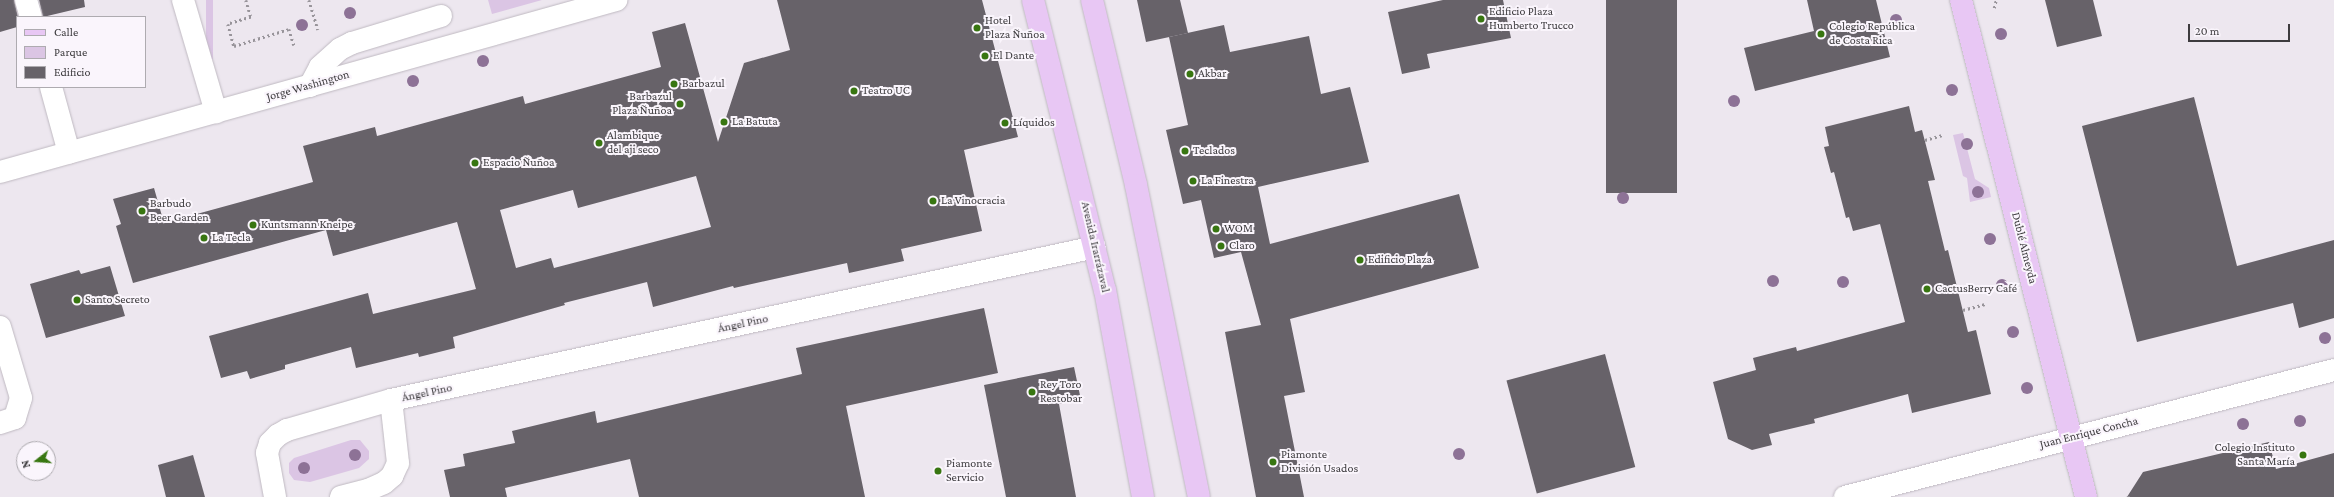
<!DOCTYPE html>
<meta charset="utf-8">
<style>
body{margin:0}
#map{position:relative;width:2334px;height:497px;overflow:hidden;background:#ede7ef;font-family:"Crimson Pro",serif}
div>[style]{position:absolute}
.green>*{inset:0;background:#dbc5e4;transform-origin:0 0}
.building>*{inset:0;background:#676269;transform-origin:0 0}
.path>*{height:2.5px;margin-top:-1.25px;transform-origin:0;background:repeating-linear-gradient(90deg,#98949a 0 2px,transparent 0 5px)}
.roads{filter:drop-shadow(0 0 1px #bfb9c1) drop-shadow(0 0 1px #bfb9c1)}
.minor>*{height:22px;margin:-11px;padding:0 11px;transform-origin:11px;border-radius:11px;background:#fff}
.major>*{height:22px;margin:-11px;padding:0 11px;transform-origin:11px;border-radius:11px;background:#e8c7f4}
.trees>*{width:12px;height:12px;margin:-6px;border-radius:50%;background:#8d7296}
.dots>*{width:11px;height:11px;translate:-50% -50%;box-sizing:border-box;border:2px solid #faf5fc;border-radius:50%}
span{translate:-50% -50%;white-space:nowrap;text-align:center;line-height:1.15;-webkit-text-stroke:4px #faf5fc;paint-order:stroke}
.poi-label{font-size:12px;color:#3d3b3e}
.left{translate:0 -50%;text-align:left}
.right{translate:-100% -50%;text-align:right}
.street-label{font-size:12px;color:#3d3b3e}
.legend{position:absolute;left:16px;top:16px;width:130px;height:72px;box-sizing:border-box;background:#faf5fc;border:1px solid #aeabb0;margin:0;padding:5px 7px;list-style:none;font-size:12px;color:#3d3b3e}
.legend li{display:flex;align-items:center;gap:8px;height:20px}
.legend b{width:20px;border:1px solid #aeabb0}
.north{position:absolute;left:16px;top:441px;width:40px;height:40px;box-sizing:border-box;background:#faf5fc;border:1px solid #aeabb0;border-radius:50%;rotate:253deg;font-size:11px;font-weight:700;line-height:16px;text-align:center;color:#3d3b3e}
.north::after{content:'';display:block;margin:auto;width:14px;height:18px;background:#387611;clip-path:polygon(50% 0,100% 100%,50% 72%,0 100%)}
.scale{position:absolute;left:2188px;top:24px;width:102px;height:18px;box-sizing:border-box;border:2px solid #3d3b3e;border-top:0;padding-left:5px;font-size:12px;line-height:14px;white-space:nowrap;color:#3d3b3e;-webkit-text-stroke:3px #faf5fc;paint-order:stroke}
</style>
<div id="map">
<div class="green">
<i style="left:206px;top:0;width:7px;height:59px"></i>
<i style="clip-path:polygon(488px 0,542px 0,492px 14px)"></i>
<i style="clip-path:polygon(1963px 133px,1975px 179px,1989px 188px,1991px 197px,1970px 202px,1967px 178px,1963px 176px,1953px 135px)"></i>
<i style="clip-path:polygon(351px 440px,360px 440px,369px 451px,369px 459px,359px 468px,310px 482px,294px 480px,289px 473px,289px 463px,294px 458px)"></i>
</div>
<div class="building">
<i style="clip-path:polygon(0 0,14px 0,18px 17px,17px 27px,0 32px)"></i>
<i style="clip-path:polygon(39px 0,84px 0,85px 7px,43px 17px)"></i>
<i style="clip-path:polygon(evenodd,777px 0,982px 0,1018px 137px,964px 150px,982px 231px,901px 249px,904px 261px,849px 273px,847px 263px,734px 288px,733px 286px,653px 307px,647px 282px,564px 303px,565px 305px,453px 337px,455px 348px,419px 357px,418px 353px,356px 368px,351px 347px,285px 365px,285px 369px,250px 379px,247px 371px,221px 378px,209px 336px,368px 293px,373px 314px,476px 289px,457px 222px,333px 256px,326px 230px,133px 283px,116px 226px,121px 224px,113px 199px,154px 188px,164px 223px,313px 182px,303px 146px,375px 127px,377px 136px,523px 96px,525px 104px,661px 67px,652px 32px,685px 23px,718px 142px,744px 63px,790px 50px,777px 0,696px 176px,711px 227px,554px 268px,551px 258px,516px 268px,500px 210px,573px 190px,578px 208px,696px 176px)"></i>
<i style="clip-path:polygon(1137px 0,1180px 0,1188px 33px,1146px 42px)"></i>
<i style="clip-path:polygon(1443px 0,1503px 0,1511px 38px,1427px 54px,1430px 68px,1402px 74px,1388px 12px)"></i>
<i style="left:1606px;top:0;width:71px;height:193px"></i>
<i style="clip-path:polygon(1807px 0,1876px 0,1890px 57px,1755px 91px,1744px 48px,1814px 31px)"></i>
<i style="clip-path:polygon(2045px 0,2093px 0,2102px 36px,2057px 47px)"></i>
<i style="clip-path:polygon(1224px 25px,1230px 52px,1309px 36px,1321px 94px,1350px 87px,1369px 162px,1258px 187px,1270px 244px,1459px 194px,1479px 268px,1290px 319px,1305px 392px,1284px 396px,1304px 497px,1256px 497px,1225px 332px,1261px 325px,1241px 252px,1214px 258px,1201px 200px,1183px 204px,1166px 130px,1188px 125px,1169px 37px)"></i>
<i style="clip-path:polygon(2194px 97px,2237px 266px,2334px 240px,2334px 318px,2299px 328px,2293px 303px,2137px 342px,2082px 126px)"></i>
<i style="clip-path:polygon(1909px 106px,1915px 132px,1922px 130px,1935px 180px,1928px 181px,1945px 251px,1948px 250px,1968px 332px,1976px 330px,1991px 394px,1912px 413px,1908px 394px,1814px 419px,1815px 423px,1769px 434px,1772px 445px,1752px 450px,1728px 439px,1713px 382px,1756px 370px,1753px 358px,1796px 347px,1797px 351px,1905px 322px,1880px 224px,1853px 231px,1849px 217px,1846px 218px,1834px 172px,1831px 173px,1824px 147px,1829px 146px,1825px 127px)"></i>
<i style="clip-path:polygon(110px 266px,125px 316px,46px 338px,30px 284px,79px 270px,81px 274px)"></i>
<i style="clip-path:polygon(984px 308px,998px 373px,846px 406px,865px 497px,639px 497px,630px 459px,505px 488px,507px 497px,450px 497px,444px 470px,465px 466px,463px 454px,515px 443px,512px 431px,595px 411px,597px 423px,802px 374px,796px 348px)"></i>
<i style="left:1605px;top:354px;width:117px;height:102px;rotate:75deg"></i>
<i style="clip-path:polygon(1074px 367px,1081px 400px,1059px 404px,1076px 497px,1006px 497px,984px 385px)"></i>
<i style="clip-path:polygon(2269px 442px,2276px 469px,2334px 453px,2334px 497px,2127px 497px,2143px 472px)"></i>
<i style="clip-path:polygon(193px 455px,205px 497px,166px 497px,158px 465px)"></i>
</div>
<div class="path">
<i style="left:246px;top:0;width:18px;rotate:74deg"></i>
<i style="left:251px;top:17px;width:24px;rotate:163deg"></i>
<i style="left:228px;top:24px;width:23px;rotate:75deg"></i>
<i style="left:234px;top:46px;width:58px;rotate:-17.2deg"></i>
<i style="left:289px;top:29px;width:17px;rotate:73deg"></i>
<i style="left:309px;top:0;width:31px;rotate:73deg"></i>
<i style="left:1994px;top:8px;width:8px;rotate:-76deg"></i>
<i style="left:1925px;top:140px;width:19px;rotate:-16deg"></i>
<i style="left:1963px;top:310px;width:23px;rotate:-15deg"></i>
<i style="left:2128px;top:497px;width:1px;rotate:-90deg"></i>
</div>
<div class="roads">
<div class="minor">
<i style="left:26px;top:0;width:18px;rotate:74deg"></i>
<i style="left:183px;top:0;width:117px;rotate:73.6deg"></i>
<i style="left:310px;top:86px;width:21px;rotate:-62deg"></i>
<i style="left:320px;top:67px;width:27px;rotate:-42deg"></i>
<i style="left:340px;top:49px;width:13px;rotate:-27deg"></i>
<i style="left:352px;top:43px;width:93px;rotate:-16.9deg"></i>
<i style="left:51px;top:87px;width:68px;rotate:74.7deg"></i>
<i style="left:0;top:172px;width:640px;rotate:-15.6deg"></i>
<i style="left:0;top:327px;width:74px;rotate:73.5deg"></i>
<i style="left:21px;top:398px;width:21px;rotate:107deg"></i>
<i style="left:15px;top:418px;width:16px;rotate:162deg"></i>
<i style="left:275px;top:497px;width:45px;rotate:-100.3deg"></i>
<i style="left:267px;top:453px;width:10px;rotate:-73deg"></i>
<i style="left:270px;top:443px;width:11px;rotate:-45deg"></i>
<i style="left:278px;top:435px;width:10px;rotate:-29deg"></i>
<i style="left:287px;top:430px;width:108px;rotate:-16.1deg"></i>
<i style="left:391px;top:400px;width:720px;rotate:-12.26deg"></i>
<i style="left:341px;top:497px;width:28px;rotate:-15deg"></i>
<i style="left:368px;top:490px;width:17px;rotate:-24deg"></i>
<i style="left:384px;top:483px;width:11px;rotate:-41deg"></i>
<i style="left:392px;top:476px;width:14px;rotate:-65deg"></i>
<i style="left:398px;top:463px;width:63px;rotate:-96.3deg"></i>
<i style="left:1845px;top:497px;width:505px;rotate:-14.56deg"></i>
</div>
<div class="major">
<i style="left:1033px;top:0;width:299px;rotate:76.1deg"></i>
<i style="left:1105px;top:290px;width:210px;rotate:79.6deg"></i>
<i style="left:1092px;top:0;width:190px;rotate:76.6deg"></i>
<i style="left:1136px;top:185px;width:318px;rotate:78.6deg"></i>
<i style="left:1961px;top:0;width:512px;rotate:75.88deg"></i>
</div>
</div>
<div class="trees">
<i style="left:350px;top:13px"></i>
<i style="left:1896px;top:20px"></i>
<i style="left:302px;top:25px"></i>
<i style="left:2001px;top:34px"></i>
<i style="left:483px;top:61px"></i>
<i style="left:413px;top:81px"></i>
<i style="left:1952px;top:90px"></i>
<i style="left:1734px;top:101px"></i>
<i style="left:1967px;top:144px"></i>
<i style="left:1978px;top:192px"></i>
<i style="left:1623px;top:198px"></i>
<i style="left:1990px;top:239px"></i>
<i style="left:1773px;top:281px"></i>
<i style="left:1843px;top:282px"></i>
<i style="left:2002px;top:285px"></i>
<i style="left:2013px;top:332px"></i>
<i style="left:2325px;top:338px"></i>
<i style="left:2027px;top:388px"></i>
<i style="left:2300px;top:421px"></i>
<i style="left:2243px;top:424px"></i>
<i style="left:1459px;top:454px"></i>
<i style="left:355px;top:455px"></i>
<i style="left:304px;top:468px"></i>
</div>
<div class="dots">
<i style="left:1481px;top:19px;background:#387611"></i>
<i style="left:977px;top:28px;background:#387611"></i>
<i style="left:1821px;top:34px;background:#387611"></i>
<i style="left:985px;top:56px;background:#387611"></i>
<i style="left:1190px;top:74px;background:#387611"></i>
<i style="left:674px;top:84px;background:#387611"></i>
<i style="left:854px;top:91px;background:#387611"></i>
<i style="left:680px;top:104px;background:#387611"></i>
<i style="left:724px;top:122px;background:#387611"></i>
<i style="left:1005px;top:123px;background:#387611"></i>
<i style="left:599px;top:143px;background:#387611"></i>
<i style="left:1185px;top:151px;background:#387611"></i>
<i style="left:475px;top:163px;background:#387611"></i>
<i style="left:1193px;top:181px;background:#387611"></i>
<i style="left:933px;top:201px;background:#387611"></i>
<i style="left:142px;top:211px;background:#387611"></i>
<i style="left:253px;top:225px;background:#387611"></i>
<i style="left:1216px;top:229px;background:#387611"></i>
<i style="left:204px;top:238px;background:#387611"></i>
<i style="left:1221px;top:246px;background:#387611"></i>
<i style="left:1360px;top:260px;background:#387611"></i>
<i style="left:1927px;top:289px;background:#387611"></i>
<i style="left:77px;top:300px;background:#387611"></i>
<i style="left:1032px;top:392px;background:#387611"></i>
<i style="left:2303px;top:455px;background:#387611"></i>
<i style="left:1273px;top:462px;background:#387611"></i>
<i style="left:938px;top:471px;background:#387611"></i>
</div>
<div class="poi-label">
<span class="left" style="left:1489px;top:19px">Edificio Plaza<br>Humberto Trucco</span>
<span class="left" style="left:985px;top:28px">Hotel<br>Plaza Ñuñoa</span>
<span class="left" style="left:1829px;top:34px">Colegio República<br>de Costa Rica</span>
<span class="left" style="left:993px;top:56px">El Dante</span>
<span class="left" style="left:1198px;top:74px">Akbar</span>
<span class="left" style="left:682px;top:84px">Barbazul</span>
<span class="left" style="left:862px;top:91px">Teatro UC</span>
<span class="right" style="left:672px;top:104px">Barbazul<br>Plaza Ñuñoa</span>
<span class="left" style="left:732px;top:122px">La Batuta</span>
<span class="left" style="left:1013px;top:123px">Líquidos</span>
<span class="left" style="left:607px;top:143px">Alambique<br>del aji seco</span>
<span class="left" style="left:1193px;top:151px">Teclados</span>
<span class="left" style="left:483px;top:163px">Espacio Ñuñoa</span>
<span class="left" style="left:1201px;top:181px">La Finestra</span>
<span class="left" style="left:941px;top:201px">La Vinocracia</span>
<span class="left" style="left:150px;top:211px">Barbudo<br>Beer Garden</span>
<span class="left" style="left:261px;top:225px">Kuntsmann Kneipe</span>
<span class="left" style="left:1224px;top:229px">WOM</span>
<span class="left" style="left:212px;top:238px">La Tecla</span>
<span class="left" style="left:1229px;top:246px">Claro</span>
<span class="left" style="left:1368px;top:260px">Edificio Plaza</span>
<span class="left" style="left:1935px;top:289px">CactusBerry Café</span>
<span class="left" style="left:85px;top:300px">Santo Secreto</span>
<span class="left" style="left:1040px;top:392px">Rey Toro<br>Restobar</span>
<span class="right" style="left:2295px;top:455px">Colegio Instituto<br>Santa María</span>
<span class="left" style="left:1281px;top:462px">Piamonte<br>División Usados</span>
<span class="left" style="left:946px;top:471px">Piamonte<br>Servicio</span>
</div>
<div class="street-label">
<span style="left:308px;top:86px;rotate:-16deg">Jorge Washington</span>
<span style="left:1095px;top:247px;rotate:77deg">Avenida Irarrázaval</span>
<span style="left:2024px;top:248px;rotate:76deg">Dublé Almeyda</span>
<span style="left:743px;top:324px;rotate:-12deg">Ángel Pino</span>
<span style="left:427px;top:393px;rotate:-12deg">Ángel Pino</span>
<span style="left:2089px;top:433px;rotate:-14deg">Juan Enrique Concha</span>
</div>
<ul class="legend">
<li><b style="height:5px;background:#e8c7f4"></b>Calle</li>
<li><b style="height:11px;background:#dbc5e4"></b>Parque</li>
<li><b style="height:11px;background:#676269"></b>Edificio</li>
</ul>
<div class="north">N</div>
<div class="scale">20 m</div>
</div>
